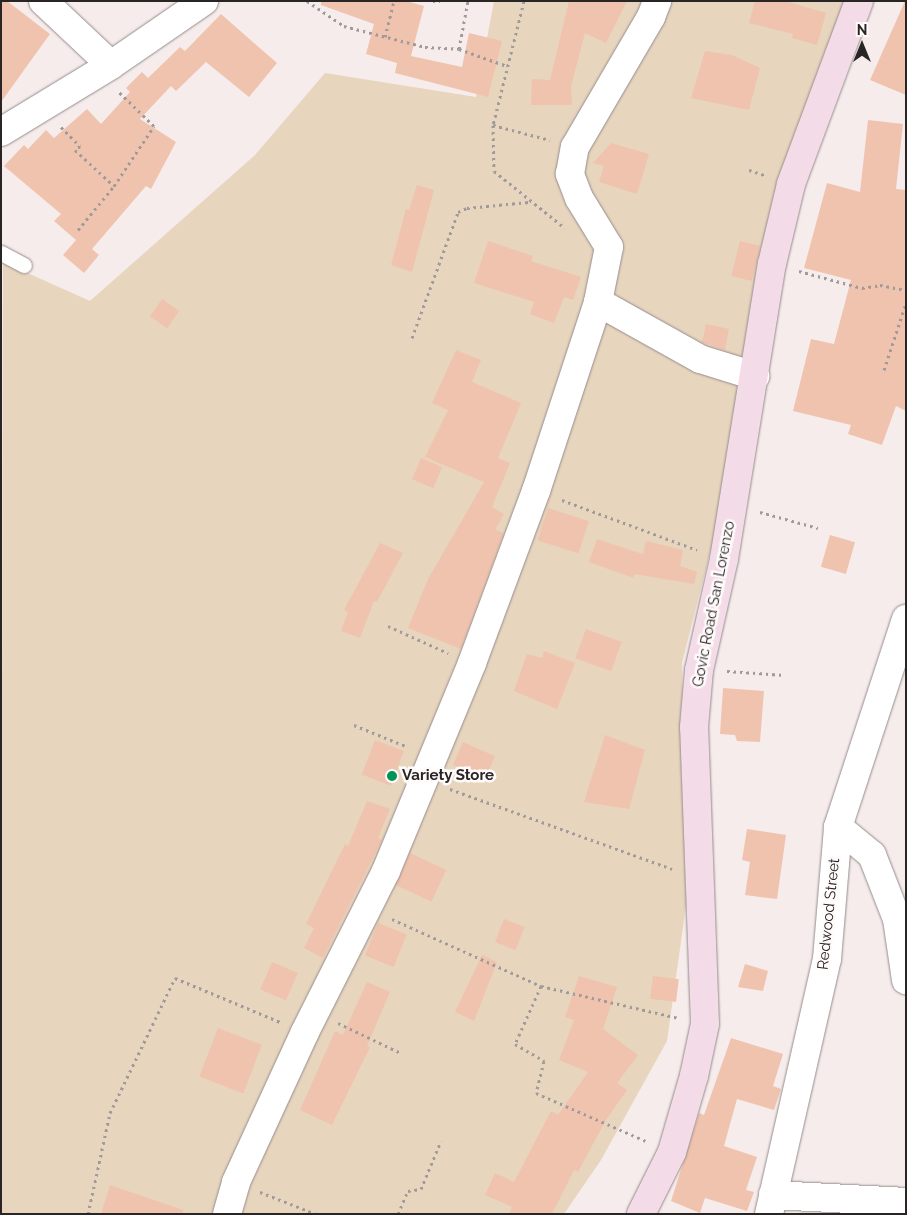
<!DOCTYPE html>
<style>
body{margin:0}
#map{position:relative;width:907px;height:1215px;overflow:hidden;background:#f6ecec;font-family:Raleway,sans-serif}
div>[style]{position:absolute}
.green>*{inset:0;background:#e7d5be}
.building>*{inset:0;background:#f0c3ae;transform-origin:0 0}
.path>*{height:3px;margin-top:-1.5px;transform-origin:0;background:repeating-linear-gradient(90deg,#a19a9a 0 2.5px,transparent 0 6.5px)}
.roads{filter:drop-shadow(0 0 1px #968c8c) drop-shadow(0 0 1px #968c8c)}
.lane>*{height:15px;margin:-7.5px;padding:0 7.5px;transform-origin:7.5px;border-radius:7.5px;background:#fff}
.street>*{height:28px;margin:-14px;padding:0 14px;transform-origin:14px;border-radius:14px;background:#fff}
.secondary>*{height:28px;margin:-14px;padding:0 14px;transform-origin:14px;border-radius:14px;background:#f3dce7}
.dots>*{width:14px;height:14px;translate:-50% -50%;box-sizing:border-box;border:2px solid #fffbfb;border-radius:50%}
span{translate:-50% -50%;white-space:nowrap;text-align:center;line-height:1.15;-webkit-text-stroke:5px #fffbfb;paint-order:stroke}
.street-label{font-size:15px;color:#292525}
.poi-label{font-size:15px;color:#292525;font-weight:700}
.left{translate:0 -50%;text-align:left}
.frame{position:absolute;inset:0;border:2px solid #292525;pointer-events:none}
.north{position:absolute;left:837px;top:20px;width:50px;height:50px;-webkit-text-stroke:4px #fffbfb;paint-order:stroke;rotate:0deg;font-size:14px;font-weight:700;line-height:20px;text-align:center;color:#292525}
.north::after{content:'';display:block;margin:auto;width:18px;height:22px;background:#292525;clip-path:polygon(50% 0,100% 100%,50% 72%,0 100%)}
</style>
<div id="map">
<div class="green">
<i style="clip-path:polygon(494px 1px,850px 1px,682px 663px,687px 899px,667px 1041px,601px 1160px,564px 1214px,1px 1214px,3px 262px,90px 301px,255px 155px,325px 73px,476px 97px)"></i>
</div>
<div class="building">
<i style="clip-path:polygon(1px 1px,7px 1px,50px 34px,1px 102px)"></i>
<i style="clip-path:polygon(321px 1px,406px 1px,424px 6px,411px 56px,462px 67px,469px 33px,502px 41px,488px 97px,395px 73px,397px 63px,366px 54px,374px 24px,321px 5px)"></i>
<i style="clip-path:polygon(569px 1px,627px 1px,606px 43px,585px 33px,571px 86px,572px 105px,531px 105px,532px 79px,550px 80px)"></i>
<i style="clip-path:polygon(755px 1px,785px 1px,826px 13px,817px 45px,792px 38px,793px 34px,749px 23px)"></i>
<i style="clip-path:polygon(905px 1px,906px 1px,906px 95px,870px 80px)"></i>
<i style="clip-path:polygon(221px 14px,277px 63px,249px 97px,206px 62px,176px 91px,171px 86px,140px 119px,176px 142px,151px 189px,146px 186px,92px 249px,99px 255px,84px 273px,63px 255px,76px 240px,54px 221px,61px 214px,4px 166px,24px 145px,28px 149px,46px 130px,54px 138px,87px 109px,101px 124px,130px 92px,126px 88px,142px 72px,148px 78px,180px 47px,185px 51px)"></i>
<i style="clip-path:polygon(705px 51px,732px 55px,760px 68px,749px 110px,691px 98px)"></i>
<i style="clip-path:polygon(868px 120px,903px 124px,896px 189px,906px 190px,906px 411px,896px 406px,882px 445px,848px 434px,851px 425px,793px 411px,811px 339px,834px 344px,851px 280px,804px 268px,827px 183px,860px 192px)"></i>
<i style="clip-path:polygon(611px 143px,649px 154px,637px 194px,599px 182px,604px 166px,593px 163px)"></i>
<i style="clip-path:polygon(417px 185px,434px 190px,412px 272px,391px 265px,406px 209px,409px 210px)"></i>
<i style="clip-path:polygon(488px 241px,533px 256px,531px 261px,581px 277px,573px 300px,564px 297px,554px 323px,530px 314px,534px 302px,474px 283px)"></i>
<i style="left:740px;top:241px;width:21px;height:36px;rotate:14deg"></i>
<i style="left:162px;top:299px;width:21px;height:21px;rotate:35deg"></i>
<i style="clip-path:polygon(706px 324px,729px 329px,725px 350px,702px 342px)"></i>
<i style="clip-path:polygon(456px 350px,481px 360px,472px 382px,521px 403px,498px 458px,510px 463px,492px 507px,504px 514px,495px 530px,504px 533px,461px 649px,408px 628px,428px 579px,484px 482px,425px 457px,448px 410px,432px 403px)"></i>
<i style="left:421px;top:458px;width:23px;height:23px;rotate:23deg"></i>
<i style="left:548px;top:508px;width:43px;height:34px;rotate:18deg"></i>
<i style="left:830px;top:535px;width:26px;height:33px;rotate:16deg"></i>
<i style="clip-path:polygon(597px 539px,643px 554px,646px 541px,683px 550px,680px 566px,697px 572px,694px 584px,634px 574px,633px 578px,589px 562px)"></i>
<i style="clip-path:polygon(380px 543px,403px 553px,377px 602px,374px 601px,360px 638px,341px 631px,348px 612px,344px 610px)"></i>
<i style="left:586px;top:629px;width:38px;height:31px;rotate:20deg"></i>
<i style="clip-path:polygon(544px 651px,575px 663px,557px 709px,514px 691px,527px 654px,542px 658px)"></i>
<i style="clip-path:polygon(723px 688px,764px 691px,760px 742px,737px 741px,735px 735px,720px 734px)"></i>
<i style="clip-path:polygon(605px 735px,645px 750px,629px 809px,584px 802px)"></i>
<i style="left:375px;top:740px;width:31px;height:37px;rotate:21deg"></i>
<i style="left:463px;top:742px;width:35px;height:25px;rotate:24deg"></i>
<i style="clip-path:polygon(367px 801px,390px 809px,378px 838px,382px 840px,323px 958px,304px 948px,314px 928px,306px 924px,345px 844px,348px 846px)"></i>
<i style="clip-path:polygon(747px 829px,786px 835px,777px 899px,745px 895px,750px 862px,742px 860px)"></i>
<i style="left:410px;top:853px;width:40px;height:35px;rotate:25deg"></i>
<i style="left:504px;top:919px;width:22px;height:25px;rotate:21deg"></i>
<i style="left:378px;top:923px;width:31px;height:35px;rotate:22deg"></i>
<i style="clip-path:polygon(482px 955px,497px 962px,474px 1021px,455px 1012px)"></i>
<i style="left:272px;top:962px;width:28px;height:30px;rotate:23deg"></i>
<i style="clip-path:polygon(745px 964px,768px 971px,763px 991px,738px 987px)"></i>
<i style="clip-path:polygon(579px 976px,617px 987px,603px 1029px,638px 1055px,617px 1083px,627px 1090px,606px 1120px,578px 1172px,574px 1170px,552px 1214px,509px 1214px,512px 1207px,485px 1195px,495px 1173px,514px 1182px,551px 1111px,558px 1115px,588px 1072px,559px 1060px,574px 1020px,565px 1017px)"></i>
<i style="left:653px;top:976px;width:26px;height:23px;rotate:7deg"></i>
<i style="clip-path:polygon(367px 982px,390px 992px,367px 1046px,370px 1047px,332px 1125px,300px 1110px,335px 1031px,343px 1035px)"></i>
<i style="left:218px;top:1028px;width:47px;height:52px;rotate:21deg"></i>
<i style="clip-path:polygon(731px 1038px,783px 1054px,773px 1086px,781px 1089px,774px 1110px,737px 1099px,724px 1146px,757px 1157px,746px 1190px,754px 1192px,747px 1211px,705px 1198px,700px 1213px,671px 1201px,699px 1113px,704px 1115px)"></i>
<i style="clip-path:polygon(110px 1185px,183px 1210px,183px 1214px,101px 1214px)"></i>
</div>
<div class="path">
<i style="left:307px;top:1px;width:45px;rotate:34deg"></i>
<i style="left:344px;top:26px;width:84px;rotate:14.5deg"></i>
<i style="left:425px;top:47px;width:34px;rotate:3deg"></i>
<i style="left:459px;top:49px;width:51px;rotate:19.5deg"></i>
<i style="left:433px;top:1px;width:7px"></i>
<i style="left:524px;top:1px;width:128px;rotate:104deg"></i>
<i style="left:493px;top:125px;width:46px;rotate:88.8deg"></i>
<i style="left:494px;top:171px;width:91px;rotate:38.8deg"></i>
<i style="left:385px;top:37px;width:37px;rotate:-76deg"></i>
<i style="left:459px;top:49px;width:49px;rotate:-79.4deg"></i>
<i style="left:493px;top:125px;width:59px;rotate:14.7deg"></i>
<i style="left:61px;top:127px;width:27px;rotate:45deg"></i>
<i style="left:80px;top:146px;width:6px;rotate:141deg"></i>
<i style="left:75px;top:150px;width:53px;rotate:42.7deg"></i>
<i style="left:749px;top:170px;width:19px;rotate:18deg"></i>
<i style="left:78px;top:230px;width:57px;rotate:-50.7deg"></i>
<i style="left:114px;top:186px;width:72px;rotate:-56.3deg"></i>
<i style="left:154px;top:126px;width:49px;rotate:-135.8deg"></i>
<i style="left:799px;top:271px;width:65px;rotate:15.1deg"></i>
<i style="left:862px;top:288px;width:18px;rotate:-9deg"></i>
<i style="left:880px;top:285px;width:26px;rotate:11deg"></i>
<i style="left:412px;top:338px;width:134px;rotate:-69.9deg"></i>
<i style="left:458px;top:212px;width:10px;rotate:-24deg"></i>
<i style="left:467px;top:208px;width:62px;rotate:-5.5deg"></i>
<i style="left:884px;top:370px;width:71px;rotate:-71.8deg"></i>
<i style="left:562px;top:500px;width:144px;rotate:20.3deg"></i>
<i style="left:760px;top:512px;width:60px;rotate:15.4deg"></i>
<i style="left:388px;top:626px;width:66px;rotate:24.2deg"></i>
<i style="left:727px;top:671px;width:58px;rotate:3.9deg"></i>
<i style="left:354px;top:725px;width:58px;rotate:22.2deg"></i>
<i style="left:450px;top:789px;width:236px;rotate:19.8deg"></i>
<i style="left:392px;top:919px;width:163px;rotate:24.2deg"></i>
<i style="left:541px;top:986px;width:141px;rotate:13.1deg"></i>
<i style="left:541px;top:986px;width:64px;rotate:114.1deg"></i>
<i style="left:515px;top:1044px;width:34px;rotate:30deg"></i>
<i style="left:544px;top:1061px;width:33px;rotate:104deg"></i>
<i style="left:536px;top:1093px;width:122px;rotate:23.6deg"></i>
<i style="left:338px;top:1023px;width:70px;rotate:25.5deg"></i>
<i style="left:260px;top:1192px;width:60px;rotate:21.4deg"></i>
<i style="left:88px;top:1214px;width:103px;rotate:-77.7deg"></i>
<i style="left:110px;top:1113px;width:150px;rotate:-64.3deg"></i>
<i style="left:175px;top:978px;width:114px;rotate:22.7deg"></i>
<i style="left:398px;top:1214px;width:25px;rotate:-67deg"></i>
<i style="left:408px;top:1191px;width:13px;rotate:-9deg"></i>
<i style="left:421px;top:1189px;width:52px;rotate:-67.4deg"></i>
</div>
<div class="roads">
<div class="lane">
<i style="left:1px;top:253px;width:26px;rotate:28deg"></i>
</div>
<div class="street">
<i style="left:43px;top:1px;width:93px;rotate:43.3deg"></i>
<i style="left:1px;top:132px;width:129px;rotate:-31.3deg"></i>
<i style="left:111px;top:65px;width:113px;rotate:-34.5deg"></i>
<i style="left:598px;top:302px;width:117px;rotate:29.2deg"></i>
<i style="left:700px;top:359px;width:58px;rotate:17.2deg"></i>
<i style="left:838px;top:827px;width:44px;rotate:39.5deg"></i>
<i style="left:872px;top:855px;width:69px;rotate:68.7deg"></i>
<i style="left:897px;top:919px;width:62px;rotate:81.6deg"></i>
<i style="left:773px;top:1195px;width:133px;rotate:3deg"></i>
<i style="left:227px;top:1214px;width:33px;rotate:-74deg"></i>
<i style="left:236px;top:1182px;width:165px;rotate:-65.3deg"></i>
<i style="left:305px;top:1032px;width:180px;rotate:-63.3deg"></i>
<i style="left:386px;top:871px;width:225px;rotate:-67.5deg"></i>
<i style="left:472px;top:663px;width:184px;rotate:-69.6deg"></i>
<i style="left:536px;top:491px;width:199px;rotate:-71.8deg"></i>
<i style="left:598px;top:302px;width:56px;rotate:-78.7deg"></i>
<i style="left:609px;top:247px;width:57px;rotate:-121.5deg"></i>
<i style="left:579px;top:198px;width:26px;rotate:-111deg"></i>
<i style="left:570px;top:174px;width:27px;rotate:-80deg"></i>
<i style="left:575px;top:147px;width:151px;rotate:-59.7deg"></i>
<i style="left:651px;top:17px;width:17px;rotate:-69deg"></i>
<i style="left:769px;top:1214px;width:262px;rotate:-77.2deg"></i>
<i style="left:827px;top:959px;width:132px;rotate:-85.2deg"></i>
<i style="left:838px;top:827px;width:219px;rotate:-71.9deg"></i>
</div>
<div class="secondary">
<i style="left:641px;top:1214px;width:69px;rotate:-63.4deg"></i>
<i style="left:672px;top:1152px;width:79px;rotate:-73.9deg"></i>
<i style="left:694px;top:1076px;width:53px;rotate:-78.1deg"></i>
<i style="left:705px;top:1024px;width:297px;rotate:-92.1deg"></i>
<i style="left:694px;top:727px;width:57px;rotate:-85deg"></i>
<i style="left:699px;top:670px;width:114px;rotate:-77.3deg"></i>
<i style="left:724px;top:559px;width:299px;rotate:-80.8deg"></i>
<i style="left:772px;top:264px;width:82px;rotate:-76.6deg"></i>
<i style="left:791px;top:184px;width:195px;rotate:-69.6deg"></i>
</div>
</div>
<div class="dots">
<i style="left:392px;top:776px;background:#009455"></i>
</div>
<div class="street-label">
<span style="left:714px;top:604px;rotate:-79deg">Govic Road San Lorenzo</span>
<span style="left:829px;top:914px;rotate:-84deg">Redwood Street</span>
</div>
<div class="poi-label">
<span class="left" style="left:402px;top:776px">Variety Store</span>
</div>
<div class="frame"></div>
<div class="north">N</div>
</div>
